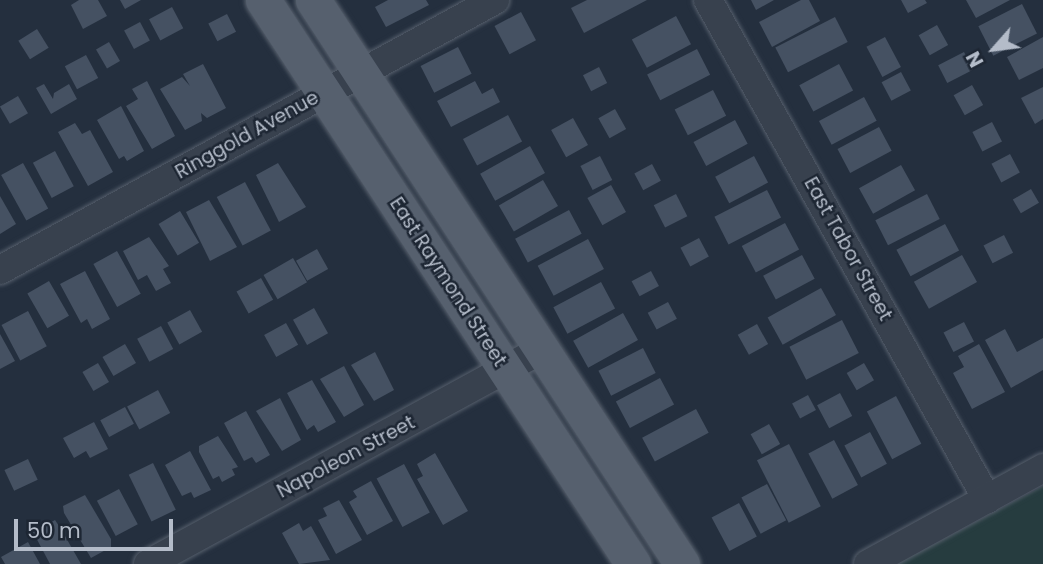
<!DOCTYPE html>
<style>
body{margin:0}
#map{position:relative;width:1043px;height:564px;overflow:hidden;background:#242f3e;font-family:Poppins,sans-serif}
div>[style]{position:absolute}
.green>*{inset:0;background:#263c3f}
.building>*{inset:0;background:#455162;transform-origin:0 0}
.roads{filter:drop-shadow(0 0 2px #565f6c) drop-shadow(0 0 2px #565f6c)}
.minor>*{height:28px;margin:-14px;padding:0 14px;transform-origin:14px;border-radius:14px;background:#38414e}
.major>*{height:35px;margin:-17.5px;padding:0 17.5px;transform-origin:17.5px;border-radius:17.5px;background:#56606e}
span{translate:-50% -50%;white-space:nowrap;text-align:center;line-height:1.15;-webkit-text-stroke:5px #1d2633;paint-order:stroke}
.street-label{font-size:19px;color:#b4bcc9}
.north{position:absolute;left:959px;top:14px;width:70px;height:70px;-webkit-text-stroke:5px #1d2633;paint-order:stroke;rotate:242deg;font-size:19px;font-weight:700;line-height:28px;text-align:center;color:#b4bcc9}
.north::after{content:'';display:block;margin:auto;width:24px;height:32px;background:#b4bcc9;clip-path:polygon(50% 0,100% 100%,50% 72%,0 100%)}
.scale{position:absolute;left:14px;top:519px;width:159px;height:32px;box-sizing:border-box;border:4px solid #b4bcc9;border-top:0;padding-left:9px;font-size:21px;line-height:24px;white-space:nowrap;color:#b4bcc9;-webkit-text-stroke:5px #1d2633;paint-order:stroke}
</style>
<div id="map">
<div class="green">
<i style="clip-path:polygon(1043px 486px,1043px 564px,897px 564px)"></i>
</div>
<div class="building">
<i style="clip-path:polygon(79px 0,98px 0,107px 16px,83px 29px,71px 5px)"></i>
<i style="clip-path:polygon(120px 0,141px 0,125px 9px)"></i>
<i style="clip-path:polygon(388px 0,426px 0,429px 5px,386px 27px,375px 7px)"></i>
<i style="clip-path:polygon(587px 0,647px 0,584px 33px,571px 8px)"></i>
<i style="clip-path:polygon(751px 0,774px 0,756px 10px)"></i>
<i style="clip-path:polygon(801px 0,809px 0,820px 21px,772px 47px,759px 22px)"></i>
<i style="clip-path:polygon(901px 0,925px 0,927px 3px,908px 13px)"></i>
<i style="clip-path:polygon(966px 0,1010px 0,976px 18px)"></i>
<i style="left:1022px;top:4px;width:33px;height:49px;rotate:63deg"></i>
<i style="left:172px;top:7px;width:24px;height:26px;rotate:62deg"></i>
<i style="left:521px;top:12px;width:32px;height:30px;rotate:62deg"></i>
<i style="left:227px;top:14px;width:20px;height:21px;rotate:63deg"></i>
<i style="left:676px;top:16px;width:32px;height:50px;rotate:62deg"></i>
<i style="left:835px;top:17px;width:28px;height:67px;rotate:63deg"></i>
<i style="left:140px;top:22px;width:21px;height:18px;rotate:62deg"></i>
<i style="left:937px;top:25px;width:23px;height:21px;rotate:61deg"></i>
<i style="left:37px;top:29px;width:22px;height:22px;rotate:58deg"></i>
<i style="left:885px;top:37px;width:34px;height:21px;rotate:62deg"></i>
<i style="clip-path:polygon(1043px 37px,1043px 68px,1019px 80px,1007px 57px)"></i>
<i style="left:109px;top:42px;width:22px;height:15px;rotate:60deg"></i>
<i style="left:458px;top:47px;width:30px;height:42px;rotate:63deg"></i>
<i style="left:697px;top:49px;width:29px;height:56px;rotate:63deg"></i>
<i style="left:964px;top:52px;width:20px;height:29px;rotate:63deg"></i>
<i style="left:86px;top:55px;width:26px;height:24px;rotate:62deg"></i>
<i style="clip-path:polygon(203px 64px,226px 108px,207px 118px,201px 113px,202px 121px,185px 130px,160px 89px,182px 77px,190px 86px,183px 74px)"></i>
<i style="left:839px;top:64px;width:30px;height:45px;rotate:62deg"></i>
<i style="left:599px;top:67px;width:18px;height:18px;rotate:63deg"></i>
<i style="left:901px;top:72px;width:21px;height:22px;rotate:62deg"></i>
<i style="clip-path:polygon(147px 81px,175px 136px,152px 149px,126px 106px,138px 99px,132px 89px)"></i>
<i style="clip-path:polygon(475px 81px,482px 94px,493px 88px,500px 102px,451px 127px,437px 101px)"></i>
<i style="clip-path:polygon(44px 84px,53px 99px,54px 93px,69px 84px,77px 99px,51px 114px,36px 88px)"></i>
<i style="left:972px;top:85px;width:23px;height:21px;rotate:61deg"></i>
<i style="clip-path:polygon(1043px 87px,1043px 119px,1035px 124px,1021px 98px)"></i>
<i style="left:713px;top:90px;width:29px;height:43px;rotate:63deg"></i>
<i style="left:18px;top:96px;width:20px;height:21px;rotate:60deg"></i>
<i style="left:864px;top:97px;width:27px;height:51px;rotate:62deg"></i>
<i style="clip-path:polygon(121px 106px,144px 151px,127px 161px,124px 156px,119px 159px,97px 120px)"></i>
<i style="left:615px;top:109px;width:23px;height:19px;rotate:61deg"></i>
<i style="left:508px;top:115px;width:30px;height:51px;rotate:62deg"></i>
<i style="left:573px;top:118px;width:31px;height:25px;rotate:61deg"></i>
<i style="left:735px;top:120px;width:27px;height:47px;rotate:62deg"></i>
<i style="left:992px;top:122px;width:22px;height:22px;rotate:63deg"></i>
<i style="clip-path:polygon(75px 123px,82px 134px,90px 130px,113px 172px,88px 186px,58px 132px)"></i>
<i style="left:879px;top:127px;width:27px;height:47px;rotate:62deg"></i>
<i style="left:530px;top:146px;width:31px;height:57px;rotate:61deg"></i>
<i style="left:55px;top:151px;width:40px;height:25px;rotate:62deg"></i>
<i style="left:1010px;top:154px;width:21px;height:21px;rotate:62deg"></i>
<i style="left:600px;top:156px;width:27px;height:22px;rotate:63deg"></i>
<i style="left:754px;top:156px;width:30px;height:44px;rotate:62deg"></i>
<i style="left:23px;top:163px;width:52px;height:25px;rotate:61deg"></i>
<i style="clip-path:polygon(278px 163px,306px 207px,279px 222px,256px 175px)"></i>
<i style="left:652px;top:164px;width:19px;height:20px;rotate:62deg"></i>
<i style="left:901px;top:165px;width:29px;height:48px;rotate:61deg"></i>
<i style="left:543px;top:180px;width:30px;height:51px;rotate:60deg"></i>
<i style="left:245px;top:182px;width:55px;height:32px;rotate:62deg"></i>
<i style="left:611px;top:185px;width:31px;height:27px;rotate:61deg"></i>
<i style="left:1031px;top:189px;width:16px;height:21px;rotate:60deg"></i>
<i style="left:767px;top:190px;width:31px;height:59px;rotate:63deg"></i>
<i style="left:676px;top:194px;width:25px;height:25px;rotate:63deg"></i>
<i style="left:927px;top:194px;width:28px;height:58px;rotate:63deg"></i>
<i style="clip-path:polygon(0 196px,16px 224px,0 234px)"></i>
<i style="clip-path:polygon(209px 200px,237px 247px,210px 261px,186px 212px)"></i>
<i style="left:569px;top:210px;width:27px;height:61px;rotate:62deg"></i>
<i style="left:180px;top:211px;width:37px;height:25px;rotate:59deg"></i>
<i style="left:785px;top:223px;width:30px;height:49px;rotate:62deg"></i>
<i style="left:945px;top:224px;width:30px;height:55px;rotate:62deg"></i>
<i style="left:1004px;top:235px;width:20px;height:23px;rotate:63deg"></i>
<i style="clip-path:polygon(149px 237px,169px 266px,163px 269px,171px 283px,156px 291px,147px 275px,138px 280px,123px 251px)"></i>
<i style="left:699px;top:238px;width:21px;height:21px;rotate:62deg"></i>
<i style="left:588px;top:239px;width:34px;height:57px;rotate:62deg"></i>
<i style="left:317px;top:249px;width:23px;height:24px;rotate:61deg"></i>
<i style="left:117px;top:251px;width:49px;height:27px;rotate:61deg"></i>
<i style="left:802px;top:255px;width:27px;height:44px;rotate:62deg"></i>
<i style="left:962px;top:255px;width:31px;height:55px;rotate:61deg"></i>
<i style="left:293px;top:258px;width:28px;height:34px;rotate:60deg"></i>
<i style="clip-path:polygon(85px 271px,110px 319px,92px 329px,87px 319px,81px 323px,60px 284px)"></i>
<i style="left:651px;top:271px;width:17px;height:22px;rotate:62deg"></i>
<i style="left:261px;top:278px;width:25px;height:28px;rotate:61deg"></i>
<i style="left:49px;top:281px;width:40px;height:25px;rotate:60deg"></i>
<i style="left:601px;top:282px;width:30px;height:54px;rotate:62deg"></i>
<i style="left:821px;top:288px;width:31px;height:61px;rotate:61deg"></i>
<i style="left:668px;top:302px;width:19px;height:23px;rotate:62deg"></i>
<i style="left:314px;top:308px;width:29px;height:24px;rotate:61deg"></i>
<i style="left:190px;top:310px;width:25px;height:26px;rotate:61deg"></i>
<i style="left:28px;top:311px;width:40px;height:30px;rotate:62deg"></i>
<i style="left:623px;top:313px;width:31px;height:57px;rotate:61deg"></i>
<i style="left:842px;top:320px;width:37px;height:59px;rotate:63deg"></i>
<i style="left:964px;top:322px;width:22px;height:23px;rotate:63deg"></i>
<i style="left:286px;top:323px;width:25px;height:25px;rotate:61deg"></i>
<i style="left:757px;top:324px;width:23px;height:22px;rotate:61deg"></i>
<i style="left:161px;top:326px;width:26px;height:27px;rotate:62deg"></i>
<i style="clip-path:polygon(1005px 329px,1017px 352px,1043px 338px,1043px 370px,1011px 388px,985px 340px)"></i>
<i style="clip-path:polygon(0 334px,15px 361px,0 369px)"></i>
<i style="left:125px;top:344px;width:22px;height:26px;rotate:60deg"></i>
<i style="clip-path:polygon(979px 344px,1005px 392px,972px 409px,953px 373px,964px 367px,958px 356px)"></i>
<i style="left:643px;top:348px;width:28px;height:50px;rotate:63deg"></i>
<i style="clip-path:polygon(375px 352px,394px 390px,374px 401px,351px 365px)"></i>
<i style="left:98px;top:363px;width:22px;height:18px;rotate:60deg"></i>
<i style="left:864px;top:363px;width:20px;height:20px;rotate:60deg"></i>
<i style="clip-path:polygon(344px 366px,364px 405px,344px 417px,320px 379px)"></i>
<i style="left:660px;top:378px;width:30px;height:50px;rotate:62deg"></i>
<i style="clip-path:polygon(312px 380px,336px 422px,318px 432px,314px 425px,307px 430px,287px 393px)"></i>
<i style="left:158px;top:390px;width:26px;height:35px;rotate:62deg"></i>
<i style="left:840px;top:393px;width:26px;height:26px;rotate:62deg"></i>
<i style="left:808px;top:395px;width:17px;height:18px;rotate:62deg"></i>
<i style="left:896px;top:396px;width:54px;height:33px;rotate:62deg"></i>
<i style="clip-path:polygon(280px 398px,301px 440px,282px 451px,256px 411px)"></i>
<i style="left:125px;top:407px;width:19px;height:28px;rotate:62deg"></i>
<i style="left:696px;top:409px;width:27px;height:61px;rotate:62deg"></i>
<i style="clip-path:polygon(246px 411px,270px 455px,256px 463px,252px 457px,244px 461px,224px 423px)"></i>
<i style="clip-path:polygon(94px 422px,108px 449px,90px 458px,86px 451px,74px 458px,63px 438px)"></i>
<i style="left:769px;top:424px;width:23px;height:21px;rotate:61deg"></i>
<i style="left:870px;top:432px;width:36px;height:29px;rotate:62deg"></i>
<i style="clip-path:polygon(218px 436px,238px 467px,232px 469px,235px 475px,222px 482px,219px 476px,213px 479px,199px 452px,199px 446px)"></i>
<i style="left:834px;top:440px;width:51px;height:29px;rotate:62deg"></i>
<i style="left:789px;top:444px;width:70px;height:36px;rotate:63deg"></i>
<i style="clip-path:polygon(190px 451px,211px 490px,194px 498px,191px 492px,182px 496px,165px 465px)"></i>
<i style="clip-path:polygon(435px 453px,468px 511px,443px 525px,417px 479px,423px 476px,417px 464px)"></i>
<i style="left:28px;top:459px;width:23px;height:26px;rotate:65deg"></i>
<i style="left:153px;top:463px;width:52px;height:27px;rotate:64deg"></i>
<i style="left:404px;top:464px;width:55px;height:31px;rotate:62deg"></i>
<i style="clip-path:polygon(371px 481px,393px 521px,367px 535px,349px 502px,357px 497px,353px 491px)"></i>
<i style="left:767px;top:484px;width:41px;height:29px;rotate:62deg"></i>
<i style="left:119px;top:489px;width:40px;height:25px;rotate:62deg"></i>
<i style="clip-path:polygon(85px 495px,111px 539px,111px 547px,91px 558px,64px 513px,63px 506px)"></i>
<i style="clip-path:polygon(339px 500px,362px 540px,336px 554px,318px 520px,327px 516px,323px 508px)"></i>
<i style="left:739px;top:503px;width:38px;height:31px;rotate:62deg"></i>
<i style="clip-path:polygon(55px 520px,61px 529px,81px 564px,50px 564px,33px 532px)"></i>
<i style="clip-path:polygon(299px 523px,303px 531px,311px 526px,330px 560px,299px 564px,282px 533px)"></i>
<i style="clip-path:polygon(28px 542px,40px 564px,5px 564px,1px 557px)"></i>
</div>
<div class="roads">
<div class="minor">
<i style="left:708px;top:0;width:572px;rotate:60.79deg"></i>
<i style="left:0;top:270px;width:564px;rotate:-28.61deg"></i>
<i style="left:148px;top:564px;width:450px;rotate:-28.6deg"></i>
<i style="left:868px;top:564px;width:200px;rotate:-28.7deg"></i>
</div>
<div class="major">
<i style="left:263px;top:0;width:675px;rotate:56.73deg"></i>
<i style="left:313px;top:0;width:674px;rotate:56.81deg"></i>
</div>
</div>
<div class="street-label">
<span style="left:247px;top:135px;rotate:-29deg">Ringgold Avenue</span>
<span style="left:848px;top:249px;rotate:61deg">East Tabor Street</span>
<span style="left:448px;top:282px;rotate:57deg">East Raymond Street</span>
<span style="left:346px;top:457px;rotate:-28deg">Napoleon Street</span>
</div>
<div class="north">N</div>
<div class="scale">50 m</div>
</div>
